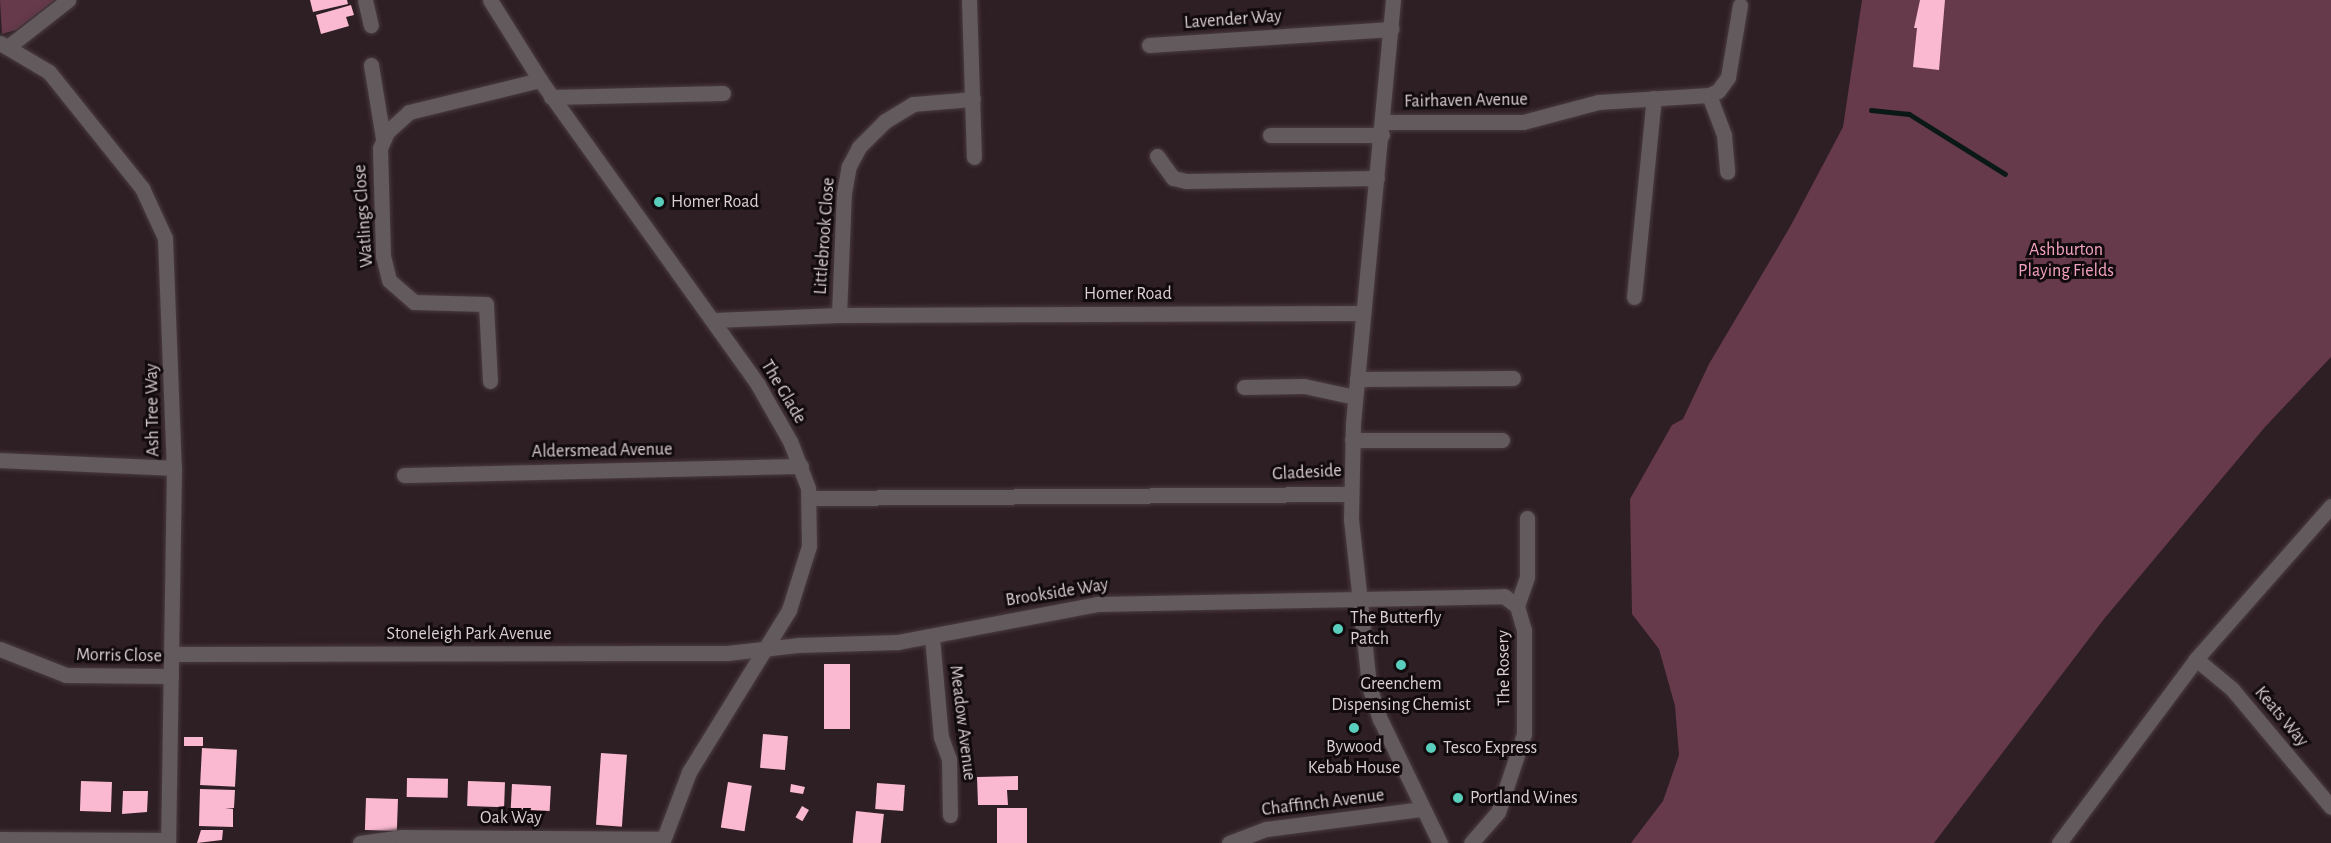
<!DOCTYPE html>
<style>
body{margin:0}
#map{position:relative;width:2331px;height:843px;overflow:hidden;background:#2e1f24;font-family:"Alegreya Sans",sans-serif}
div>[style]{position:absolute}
.green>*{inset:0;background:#66394b}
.stream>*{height:5px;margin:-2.5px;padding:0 2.5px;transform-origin:2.5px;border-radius:2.5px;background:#0a1816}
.building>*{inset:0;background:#fab9d0;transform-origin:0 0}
.roads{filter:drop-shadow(0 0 2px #4a3b40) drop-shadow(0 0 2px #4a3b40)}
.minor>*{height:15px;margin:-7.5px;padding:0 7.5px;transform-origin:7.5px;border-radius:7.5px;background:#625a5d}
.dots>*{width:16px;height:16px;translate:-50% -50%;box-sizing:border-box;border:3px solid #120b0d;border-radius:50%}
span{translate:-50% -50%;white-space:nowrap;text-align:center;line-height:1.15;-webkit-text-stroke:6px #120b0d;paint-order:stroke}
.street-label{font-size:18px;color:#dad0d3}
.poi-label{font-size:18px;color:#dad0d3}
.left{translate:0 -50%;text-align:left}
.park-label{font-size:18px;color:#f4a2c1}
</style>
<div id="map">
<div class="green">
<i style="clip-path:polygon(0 0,55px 0,16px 30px,2px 34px)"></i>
<i style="clip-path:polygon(1862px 0,2331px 0,2331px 357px,2265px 427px,2104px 619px,1934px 843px,1631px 843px,1663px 801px,1679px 755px,1675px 706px,1659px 649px,1632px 614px,1630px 499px,1672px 425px,1683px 419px,1709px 364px,1790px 227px,1843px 127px)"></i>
</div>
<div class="stream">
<i style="left:1871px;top:110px;width:38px;rotate:6deg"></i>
<i style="left:1909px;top:114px;width:113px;rotate:32deg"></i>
</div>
<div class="building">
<i style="clip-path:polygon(310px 0,347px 0,348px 4px,313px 12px)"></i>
<i style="clip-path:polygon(1920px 0,1945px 0,1939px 70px,1913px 67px,1917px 28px,1914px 28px)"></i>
<i style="clip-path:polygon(351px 5px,354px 15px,346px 17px,349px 26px,321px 34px,316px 15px)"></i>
<i style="left:824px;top:664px;width:26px;height:65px"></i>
<i style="left:763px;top:734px;width:25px;height:34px;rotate:5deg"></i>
<i style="left:184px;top:737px;width:19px;height:9px"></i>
<i style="left:202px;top:748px;width:35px;height:37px;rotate:3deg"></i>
<i style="left:601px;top:753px;width:26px;height:72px;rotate:4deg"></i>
<i style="clip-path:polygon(1018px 776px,1018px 790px,1007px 790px,1008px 805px,978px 805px,977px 777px)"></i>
<i style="left:407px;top:778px;width:41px;height:19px;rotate:1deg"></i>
<i style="left:81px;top:781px;width:31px;height:30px;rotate:2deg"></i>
<i style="left:468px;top:781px;width:37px;height:25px;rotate:2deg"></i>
<i style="left:728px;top:782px;width:24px;height:46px;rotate:9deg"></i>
<i style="left:877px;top:783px;width:28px;height:26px;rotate:4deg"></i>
<i style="left:512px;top:784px;width:39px;height:25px;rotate:3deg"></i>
<i style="clip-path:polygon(791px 784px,805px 787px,803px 794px,790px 792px)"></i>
<i style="clip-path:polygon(200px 789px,235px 790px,234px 808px,225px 809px,233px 809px,233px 827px,199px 826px)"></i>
<i style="clip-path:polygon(123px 791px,148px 791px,147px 812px,122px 814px)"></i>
<i style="left:366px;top:798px;width:32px;height:32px;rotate:2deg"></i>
<i style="left:802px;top:806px;width:8px;height:13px;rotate:30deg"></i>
<i style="left:997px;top:808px;width:30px;height:35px"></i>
<i style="left:856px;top:811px;width:28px;height:32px;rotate:6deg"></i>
<i style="clip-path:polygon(201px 830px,223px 830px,222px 840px,197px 843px)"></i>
</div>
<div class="roads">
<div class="minor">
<i style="left:365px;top:0;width:26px;rotate:77deg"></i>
<i style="left:490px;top:0;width:94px;rotate:58deg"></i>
<i style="left:540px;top:80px;width:375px;rotate:54.4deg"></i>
<i style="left:758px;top:385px;width:64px;rotate:60.3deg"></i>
<i style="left:790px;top:441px;width:50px;rotate:69deg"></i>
<i style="left:808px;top:488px;width:58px;rotate:89deg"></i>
<i style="left:809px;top:546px;width:67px;rotate:107.4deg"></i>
<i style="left:789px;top:610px;width:190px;rotate:121.7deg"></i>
<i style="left:689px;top:772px;width:76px;rotate:110.8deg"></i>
<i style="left:969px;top:0;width:157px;rotate:88.2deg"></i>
<i style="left:1393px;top:0;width:426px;rotate:95.4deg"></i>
<i style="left:1353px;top:424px;width:95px;rotate:91.2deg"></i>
<i style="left:1351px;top:519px;width:168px;rotate:83.8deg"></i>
<i style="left:1369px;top:686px;width:35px;rotate:72deg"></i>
<i style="left:1380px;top:719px;width:138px;rotate:64.2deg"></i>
<i style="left:0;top:43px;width:57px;rotate:30.6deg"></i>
<i style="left:49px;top:72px;width:149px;rotate:51.3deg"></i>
<i style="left:142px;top:188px;width:55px;rotate:65.3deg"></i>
<i style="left:165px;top:238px;width:230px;rotate:87.8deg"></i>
<i style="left:174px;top:468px;width:375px;rotate:90.9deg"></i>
<i style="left:1149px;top:45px;width:243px;rotate:-3.8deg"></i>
<i style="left:9px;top:46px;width:75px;rotate:-37.9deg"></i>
<i style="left:371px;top:65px;width:74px;rotate:80.7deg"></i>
<i style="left:1709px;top:95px;width:43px;rotate:69.4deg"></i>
<i style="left:1724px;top:135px;width:37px;rotate:85deg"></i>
<i style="left:551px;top:97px;width:172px;rotate:-1.3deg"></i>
<i style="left:1383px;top:122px;width:140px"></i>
<i style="left:1523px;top:122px;width:78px;rotate:-14.9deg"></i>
<i style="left:1598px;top:102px;width:111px;rotate:-3.6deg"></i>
<i style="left:1709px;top:95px;width:10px;rotate:-24deg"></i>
<i style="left:1718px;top:91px;width:17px;rotate:-54deg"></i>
<i style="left:1728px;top:77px;width:73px;rotate:-80.5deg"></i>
<i style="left:1270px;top:135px;width:112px"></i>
<i style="left:1157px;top:156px;width:27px;rotate:54deg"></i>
<i style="left:1173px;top:178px;width:13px;rotate:13deg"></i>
<i style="left:1186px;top:181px;width:191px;rotate:-0.9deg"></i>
<i style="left:1634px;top:297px;width:200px;rotate:-84.3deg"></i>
<i style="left:839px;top:315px;width:122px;rotate:-87.7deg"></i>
<i style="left:844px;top:193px;width:27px;rotate:-80deg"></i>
<i style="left:849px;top:166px;width:21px;rotate:-62deg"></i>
<i style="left:859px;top:147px;width:37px;rotate:-45deg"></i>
<i style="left:885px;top:121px;width:33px;rotate:-31deg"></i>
<i style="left:913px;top:104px;width:60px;rotate:-4.8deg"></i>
<i style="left:714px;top:320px;width:125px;rotate:-2.3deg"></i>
<i style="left:839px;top:315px;width:523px;rotate:-0.22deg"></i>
<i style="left:1357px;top:379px;width:156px;rotate:-0.4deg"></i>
<i style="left:490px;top:381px;width:77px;rotate:-93deg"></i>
<i style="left:486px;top:304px;width:72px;rotate:-178.4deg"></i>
<i style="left:414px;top:302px;width:33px;rotate:-139deg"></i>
<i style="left:389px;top:280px;width:25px;rotate:-104deg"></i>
<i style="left:383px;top:256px;width:108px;rotate:-91.6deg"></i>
<i style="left:380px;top:148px;width:17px;rotate:-66deg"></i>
<i style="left:387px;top:132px;width:30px;rotate:-42deg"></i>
<i style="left:409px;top:112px;width:135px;rotate:-13.7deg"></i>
<i style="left:1244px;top:387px;width:60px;rotate:-1deg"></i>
<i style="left:1304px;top:386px;width:52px;rotate:12.2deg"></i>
<i style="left:1352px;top:440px;width:150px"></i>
<i style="left:0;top:460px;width:174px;rotate:2.6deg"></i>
<i style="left:404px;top:475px;width:397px;rotate:-1.3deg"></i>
<i style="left:810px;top:498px;width:540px;rotate:-0.42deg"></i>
<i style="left:1517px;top:606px;width:31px;rotate:-71deg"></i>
<i style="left:1527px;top:577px;width:59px;rotate:-90deg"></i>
<i style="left:932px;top:637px;width:100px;rotate:84.9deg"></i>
<i style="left:941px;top:737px;width:23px;rotate:70deg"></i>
<i style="left:949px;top:759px;width:56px;rotate:89deg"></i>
<i style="left:0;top:649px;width:71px;rotate:21.5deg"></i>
<i style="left:66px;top:675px;width:105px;rotate:0.5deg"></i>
<i style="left:172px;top:654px;width:555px;rotate:-0.1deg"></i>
<i style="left:727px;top:653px;width:71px;rotate:-6.4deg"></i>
<i style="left:798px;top:645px;width:100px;rotate:-1.7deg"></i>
<i style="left:898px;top:642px;width:203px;rotate:-10.8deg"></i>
<i style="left:1097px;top:604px;width:407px;rotate:-1.1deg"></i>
<i style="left:1504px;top:596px;width:16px;rotate:38deg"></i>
<i style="left:1517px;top:606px;width:25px;rotate:74deg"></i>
<i style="left:1524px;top:630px;width:104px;rotate:90deg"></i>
<i style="left:1524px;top:734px;width:82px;rotate:108.4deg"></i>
<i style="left:1498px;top:812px;width:41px;rotate:131.1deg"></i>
<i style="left:2196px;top:659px;width:47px;rotate:39.8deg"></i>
<i style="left:2232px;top:689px;width:154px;rotate:50deg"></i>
<i style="left:0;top:839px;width:168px;rotate:0.3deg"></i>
<i style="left:360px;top:843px;width:41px;rotate:-8.3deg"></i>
<i style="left:401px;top:837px;width:262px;rotate:0.4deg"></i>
<i style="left:1229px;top:843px;width:40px;rotate:-21deg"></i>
<i style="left:1266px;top:829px;width:158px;rotate:-7.3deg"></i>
<i style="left:2059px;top:843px;width:229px;rotate:-53.3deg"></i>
<i style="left:2196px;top:659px;width:204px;rotate:-48.6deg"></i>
</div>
</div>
<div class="dots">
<i style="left:659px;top:202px;background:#5acebc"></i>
<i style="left:1338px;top:629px;background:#5acebc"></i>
<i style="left:1401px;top:665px;background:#5acebc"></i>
<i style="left:1354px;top:728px;background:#5acebc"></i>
<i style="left:1431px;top:748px;background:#5acebc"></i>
<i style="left:1458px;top:798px;background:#5acebc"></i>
</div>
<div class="street-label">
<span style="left:1233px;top:20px;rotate:-4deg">Lavender Way</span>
<span style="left:1466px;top:101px;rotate:-1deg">Fairhaven Avenue</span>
<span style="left:364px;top:216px;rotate:-94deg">Watlings Close</span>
<span style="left:825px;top:236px;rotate:-86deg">Littlebrook Close</span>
<span style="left:1128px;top:294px">Homer Road</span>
<span style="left:783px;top:392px;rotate:59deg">The Glade</span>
<span style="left:153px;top:410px;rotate:-91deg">Ash Tree Way</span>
<span style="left:602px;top:451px;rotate:-1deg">Aldersmead Avenue</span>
<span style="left:1307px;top:473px;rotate:-3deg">Gladeside</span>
<span style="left:1057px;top:593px;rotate:-9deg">Brookside Way</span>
<span style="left:469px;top:634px">Stoneleigh Park Avenue</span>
<span style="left:119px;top:656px;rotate:1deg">Morris Close</span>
<span style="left:1504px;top:668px;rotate:-91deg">The Rosery</span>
<span style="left:2281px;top:717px;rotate:50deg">Keats Way</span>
<span style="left:962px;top:723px;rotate:83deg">Meadow Avenue</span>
<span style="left:1323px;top:803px;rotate:-7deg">Chaffinch Avenue</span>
<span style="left:511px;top:818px">Oak Way</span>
</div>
<div class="poi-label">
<span class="left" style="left:671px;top:202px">Homer Road</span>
<span class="left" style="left:1350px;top:629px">The Butterfly<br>Patch</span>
<span style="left:1401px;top:695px">Greenchem<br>Dispensing Chemist</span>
<span style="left:1354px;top:758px">Bywood<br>Kebab House</span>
<span class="left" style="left:1443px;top:748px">Tesco Express</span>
<span class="left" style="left:1470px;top:798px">Portland Wines</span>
</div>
<div class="park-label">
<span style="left:2066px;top:261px">Ashburton<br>Playing Fields</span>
</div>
</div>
